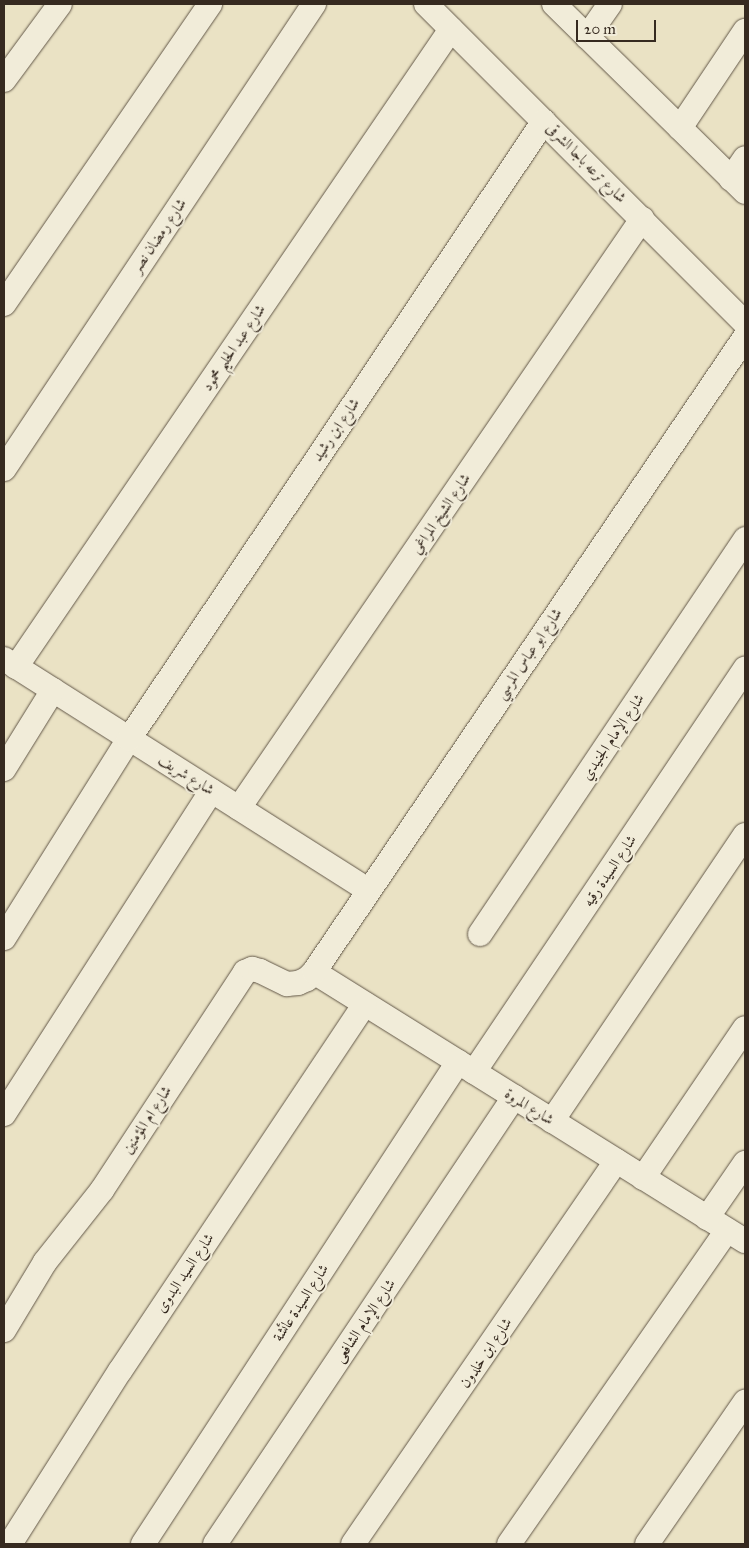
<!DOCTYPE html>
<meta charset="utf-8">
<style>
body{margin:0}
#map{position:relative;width:749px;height:1548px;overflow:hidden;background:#eae2c4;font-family:"IM FELL Great Primer",Amiri,serif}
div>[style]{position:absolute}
.roads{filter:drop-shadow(0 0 1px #635849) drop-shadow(0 0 1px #635849)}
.minor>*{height:24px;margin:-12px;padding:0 12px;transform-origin:12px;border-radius:12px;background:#f1ecd9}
span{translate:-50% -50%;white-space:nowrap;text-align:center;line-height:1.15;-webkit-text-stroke:4px #f1ecd9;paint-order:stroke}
.street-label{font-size:15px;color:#362a20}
.frame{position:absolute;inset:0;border:5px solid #362a20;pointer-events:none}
.scale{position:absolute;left:576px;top:20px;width:80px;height:22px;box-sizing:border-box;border:2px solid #362a20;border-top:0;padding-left:6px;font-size:15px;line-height:18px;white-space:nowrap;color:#362a20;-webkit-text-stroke:4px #f1ecd9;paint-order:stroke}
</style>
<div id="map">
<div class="roads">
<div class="minor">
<i style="left:426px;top:4px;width:451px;rotate:45deg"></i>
<i style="left:554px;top:4px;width:268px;rotate:44.5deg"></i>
<i style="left:587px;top:37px;width:40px;rotate:-55.1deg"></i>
<i style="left:4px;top:80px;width:94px;rotate:-53.6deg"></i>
<i style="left:680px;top:128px;width:117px;rotate:-56.2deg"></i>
<i style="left:731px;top:179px;width:25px;rotate:-56deg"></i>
<i style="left:4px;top:304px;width:364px;rotate:-55.5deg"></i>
<i style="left:4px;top:469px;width:559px;rotate:-56.31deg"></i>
<i style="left:4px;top:659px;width:431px;rotate:32.4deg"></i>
<i style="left:16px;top:667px;width:772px;rotate:-55.71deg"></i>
<i style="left:4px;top:769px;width:93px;rotate:-58.2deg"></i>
<i style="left:239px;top:808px;width:714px;rotate:-55.62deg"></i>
<i style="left:480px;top:934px;width:476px;rotate:-56.1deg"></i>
<i style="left:4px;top:938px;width:235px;rotate:-57.9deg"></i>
<i style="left:129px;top:739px;width:744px;rotate:-56.12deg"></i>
<i style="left:314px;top:972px;width:508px;rotate:31.97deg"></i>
<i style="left:474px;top:1072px;width:486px;rotate:-56.1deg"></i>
<i style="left:4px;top:1114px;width:384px;rotate:-57.3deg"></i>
<i style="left:552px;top:1121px;width:345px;rotate:-56deg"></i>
<i style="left:643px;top:1178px;width:181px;rotate:-55.8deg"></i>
<i style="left:707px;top:1218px;width:67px;rotate:-55.4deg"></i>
<i style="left:4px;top:1330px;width:79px;rotate:-58.9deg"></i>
<i style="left:45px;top:1262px;width:92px;rotate:-51.6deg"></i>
<i style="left:102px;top:1190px;width:261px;rotate:-56.7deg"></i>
<i style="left:245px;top:972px;width:8px;rotate:-23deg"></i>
<i style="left:252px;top:969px;width:8px;rotate:14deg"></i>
<i style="left:260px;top:971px;width:30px;rotate:26deg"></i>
<i style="left:287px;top:984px;width:11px;rotate:-5deg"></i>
<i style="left:298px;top:983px;width:10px;rotate:-24deg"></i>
<i style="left:307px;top:979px;width:10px;rotate:-45deg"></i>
<i style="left:314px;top:972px;width:767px;rotate:-55.83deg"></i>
<i style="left:10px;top:1544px;width:205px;rotate:-57.6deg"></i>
<i style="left:120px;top:1371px;width:441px;rotate:-56.3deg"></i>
<i style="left:143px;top:1544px;width:576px;rotate:-56.83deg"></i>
<i style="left:215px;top:1544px;width:538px;rotate:-56.22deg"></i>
<i style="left:353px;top:1544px;width:465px;rotate:-55.5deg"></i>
<i style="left:509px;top:1544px;width:382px;rotate:-55.2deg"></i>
<i style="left:647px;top:1544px;width:173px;rotate:-55.4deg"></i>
</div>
</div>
<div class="street-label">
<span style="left:586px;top:163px;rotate:45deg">شارع ترعه باجا الشرقى</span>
<span style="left:159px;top:236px;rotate:-56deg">شارع رمضان نصر</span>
<span style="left:234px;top:348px;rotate:-56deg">شارع عبد الحليم محمود</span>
<span style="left:336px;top:430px;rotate:-56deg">شارع ابن رشيد</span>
<span style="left:441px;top:514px;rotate:-56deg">شارع الشيخ المراغي</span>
<span style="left:529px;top:654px;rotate:-56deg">شارع ابو عباس المرسي</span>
<span style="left:613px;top:737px;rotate:-56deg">شارع الإمام الجنيدي</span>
<span style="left:186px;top:775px;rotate:32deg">شارع شريف</span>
<span style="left:610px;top:871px;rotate:-56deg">شارع السيدة رقيه</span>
<span style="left:529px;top:1107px;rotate:32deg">شارع المروة</span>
<span style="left:147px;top:1120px;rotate:-57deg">شارع ام المؤمنين</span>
<span style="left:185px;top:1273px;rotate:-56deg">شارع السيد البدوى</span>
<span style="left:301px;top:1303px;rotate:-57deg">شارع السيدة عائشة</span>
<span style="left:365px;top:1321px;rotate:-56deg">شارع الإمام الشافعى</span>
<span style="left:486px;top:1353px;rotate:-56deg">شارع ابن خلدون</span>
</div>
<div class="frame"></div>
<div class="scale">20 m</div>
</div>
